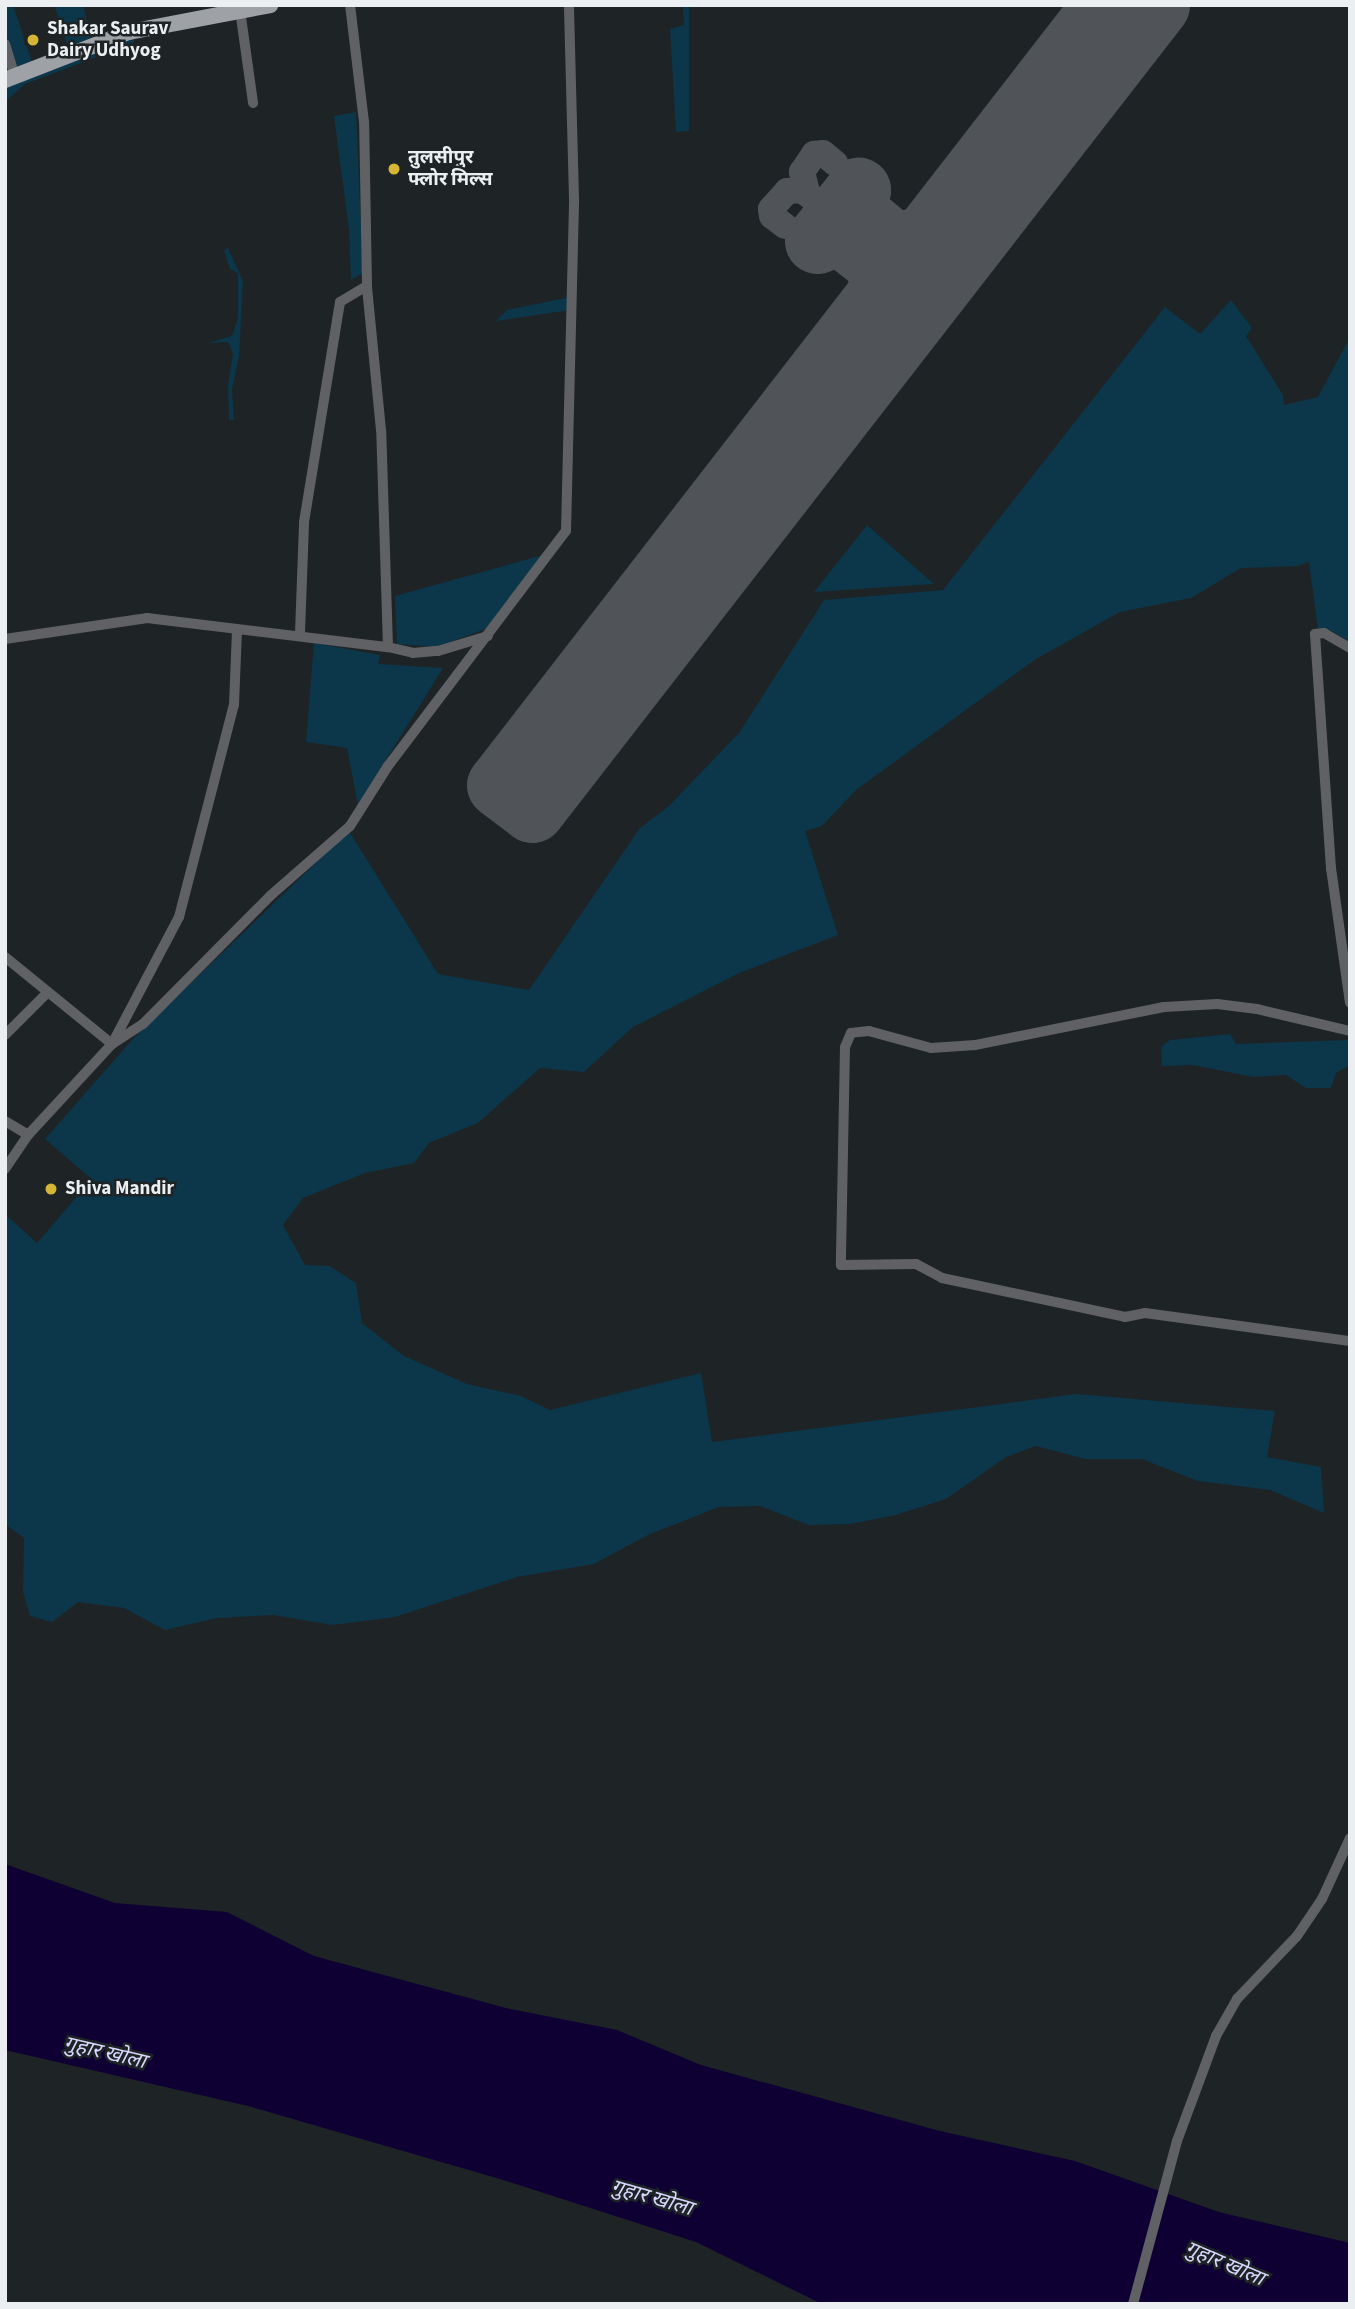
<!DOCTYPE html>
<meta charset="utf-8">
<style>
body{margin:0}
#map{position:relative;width:1355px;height:2309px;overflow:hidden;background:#1e2326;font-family:"Source Sans 3","Noto Sans Devanagari",sans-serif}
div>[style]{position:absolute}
.green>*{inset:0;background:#0c3649}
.water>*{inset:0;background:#0f0034}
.taxiway>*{height:26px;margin:-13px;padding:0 13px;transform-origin:13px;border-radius:13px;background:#505458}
.runway>*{height:65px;margin:-32.5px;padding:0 32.5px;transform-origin:32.5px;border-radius:32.5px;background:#505458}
.minor>*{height:10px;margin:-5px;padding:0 5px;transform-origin:5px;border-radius:5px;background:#606164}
.primary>*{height:16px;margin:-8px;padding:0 8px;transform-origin:8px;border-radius:8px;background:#9ea1a5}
.dots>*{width:19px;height:19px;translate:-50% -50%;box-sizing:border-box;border:4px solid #1e2326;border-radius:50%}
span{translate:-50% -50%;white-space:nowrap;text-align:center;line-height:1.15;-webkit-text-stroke:5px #1e2326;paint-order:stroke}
.poi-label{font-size:19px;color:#eceff1;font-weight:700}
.left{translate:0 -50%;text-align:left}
.water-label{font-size:21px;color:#d9d7fd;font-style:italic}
.frame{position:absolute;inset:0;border:7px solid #eceff1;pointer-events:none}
</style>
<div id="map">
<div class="green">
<i style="clip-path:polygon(5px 5px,13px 5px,32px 62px,17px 69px,5px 31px)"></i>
<i style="clip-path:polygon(54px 5px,83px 5px,91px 38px,68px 47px)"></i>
<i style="clip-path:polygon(683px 5px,689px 5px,689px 131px,676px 132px,670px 29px,684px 25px)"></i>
<i style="clip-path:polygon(135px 34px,134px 43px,25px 84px,5px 102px,5px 88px,42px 69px)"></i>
<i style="clip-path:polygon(356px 112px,363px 273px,351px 280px,349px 230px,334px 116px)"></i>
<i style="clip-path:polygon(228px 248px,243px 281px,239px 356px,232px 389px,234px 420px,229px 420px,228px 385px,233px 354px,228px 342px,208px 343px,232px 336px,238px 318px,238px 273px,230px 269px,224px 250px)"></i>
<i style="clip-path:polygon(570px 297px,570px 310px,496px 321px,507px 310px)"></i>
<i style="clip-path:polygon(1231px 300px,1252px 328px,1246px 336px,1283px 395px,1284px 405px,1318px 397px,1350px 337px,1350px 642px,1330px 630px,1318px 630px,1309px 562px,1298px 566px,1241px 568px,1191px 598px,1120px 612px,1036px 659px,856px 790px,822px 826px,805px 831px,838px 935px,737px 974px,633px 1027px,584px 1072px,540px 1068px,478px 1123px,429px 1143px,414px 1163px,365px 1173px,303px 1198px,283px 1225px,305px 1265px,330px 1266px,356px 1283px,362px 1323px,404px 1356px,467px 1384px,521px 1396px,550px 1410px,701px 1373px,712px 1442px,1076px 1394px,1275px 1411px,1267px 1457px,1321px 1467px,1324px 1513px,1270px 1490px,1198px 1481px,1142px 1459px,1085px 1459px,1036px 1446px,1006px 1457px,946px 1499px,896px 1515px,850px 1524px,809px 1525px,760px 1506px,719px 1507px,648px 1535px,594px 1564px,517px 1577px,395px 1617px,333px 1625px,273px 1615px,217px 1618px,165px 1630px,124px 1608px,78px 1602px,52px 1622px,30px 1616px,23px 1592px,24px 1538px,5px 1524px,5px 1214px,37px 1243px,85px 1187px,96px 1183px,45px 1139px,132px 1040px,349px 831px,438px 974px,529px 990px,640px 828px,669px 806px,739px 733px,824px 600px,943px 590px,1165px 307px,1200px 334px)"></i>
<i style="clip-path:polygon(867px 525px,934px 584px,814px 592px)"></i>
<i style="clip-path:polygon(543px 555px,491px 627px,437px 647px,397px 644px,395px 596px)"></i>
<i style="clip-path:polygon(314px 643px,380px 655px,378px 664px,443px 668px,358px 805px,347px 748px,306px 742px)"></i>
<i style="clip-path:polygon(1230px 1034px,1236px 1044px,1348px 1040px,1350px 1065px,1336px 1073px,1331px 1088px,1306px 1088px,1286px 1075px,1253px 1077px,1193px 1065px,1162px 1066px,1161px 1047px,1170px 1040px)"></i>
</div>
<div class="water">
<i style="clip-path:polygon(5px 1864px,115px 1903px,227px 1912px,314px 1956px,506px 2008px,617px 2030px,701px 2065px,940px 2131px,1075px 2161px,1219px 2212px,1350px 2243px,1350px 2304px,822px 2304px,696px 2242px,500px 2179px,248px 2106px,5px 2050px)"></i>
</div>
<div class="taxiway">
<i style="left:807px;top:192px;width:21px;rotate:-104deg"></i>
<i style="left:802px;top:172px;width:22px;rotate:-56deg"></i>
<i style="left:814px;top:154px;width:9px;rotate:-6deg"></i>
<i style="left:823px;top:153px;width:16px;rotate:40deg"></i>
<i style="left:785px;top:226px;width:16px;rotate:-142deg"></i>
<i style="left:772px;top:216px;width:7px;rotate:-98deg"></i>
<i style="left:771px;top:209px;width:24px;rotate:-48deg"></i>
<i style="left:787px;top:191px;width:15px;rotate:-4deg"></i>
<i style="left:802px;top:190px;width:106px;rotate:37deg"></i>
<i style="left:887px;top:254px;width:34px;rotate:10deg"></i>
<i style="left:920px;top:260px;width:24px;rotate:-30deg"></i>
<i style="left:941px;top:248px;width:77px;rotate:-51.3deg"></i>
<i style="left:855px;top:361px;width:77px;rotate:-54deg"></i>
<i style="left:900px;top:299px;width:27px;rotate:-92deg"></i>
<i style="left:899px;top:272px;width:22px;rotate:-124deg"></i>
</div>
<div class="runway">
<i style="left:1096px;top:5px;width:11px;rotate:90deg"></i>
<i style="left:1096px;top:16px;width:276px;rotate:127.8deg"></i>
<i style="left:927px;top:234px;width:21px;rotate:152deg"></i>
<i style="left:908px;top:244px;width:20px;rotate:-169deg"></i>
<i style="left:888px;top:240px;width:39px;rotate:-140deg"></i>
<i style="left:858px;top:215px;width:13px;rotate:-108deg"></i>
<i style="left:854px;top:203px;width:14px;rotate:-73deg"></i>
<i style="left:858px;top:190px;width:65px;rotate:128.8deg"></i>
<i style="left:817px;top:241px;width:17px;rotate:-25deg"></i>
<i style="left:832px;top:234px;width:13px;rotate:13deg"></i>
<i style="left:845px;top:237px;width:41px;rotate:38deg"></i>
<i style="left:877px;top:262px;width:29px;rotate:78deg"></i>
<i style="left:883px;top:290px;width:626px;rotate:127.8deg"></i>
<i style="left:499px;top:785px;width:41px;rotate:37.1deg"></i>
<i style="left:532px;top:810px;width:1019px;rotate:-52.17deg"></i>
</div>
<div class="minor">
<i style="left:240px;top:10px;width:94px;rotate:82deg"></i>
<i style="left:5px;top:44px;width:34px;rotate:73deg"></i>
<i style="left:300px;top:633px;width:111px;rotate:-87.9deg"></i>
<i style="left:304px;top:522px;width:223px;rotate:-80.7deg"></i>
<i style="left:340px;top:302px;width:31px;rotate:-31deg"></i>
<i style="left:5px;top:639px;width:144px;rotate:-8.4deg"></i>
<i style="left:147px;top:618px;width:243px;rotate:6.9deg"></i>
<i style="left:388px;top:647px;width:217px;rotate:-91.8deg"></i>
<i style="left:381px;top:430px;width:145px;rotate:-95.6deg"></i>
<i style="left:367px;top:286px;width:164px;rotate:-91deg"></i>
<i style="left:364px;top:122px;width:118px;rotate:-96.8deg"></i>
<i style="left:388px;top:647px;width:26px;rotate:13deg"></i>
<i style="left:413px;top:653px;width:25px;rotate:-5deg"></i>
<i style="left:438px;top:651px;width:52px;rotate:-16.7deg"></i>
<i style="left:1350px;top:648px;width:30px;rotate:-150deg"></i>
<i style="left:1324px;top:633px;width:9px;rotate:174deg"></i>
<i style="left:1315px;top:634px;width:235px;rotate:86.1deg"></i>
<i style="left:1331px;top:868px;width:136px;rotate:82deg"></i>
<i style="left:5px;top:957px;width:138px;rotate:39.1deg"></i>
<i style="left:112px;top:1044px;width:144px;rotate:-62.2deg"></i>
<i style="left:179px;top:917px;width:219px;rotate:-75.5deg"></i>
<i style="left:234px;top:705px;width:74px;rotate:-87.7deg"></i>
<i style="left:1350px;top:1031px;width:96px;rotate:-166.7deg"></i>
<i style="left:1257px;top:1009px;width:40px;rotate:-172.9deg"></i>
<i style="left:1217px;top:1004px;width:53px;rotate:176.8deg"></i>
<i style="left:1164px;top:1007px;width:193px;rotate:168.6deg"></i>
<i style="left:975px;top:1045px;width:44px;rotate:176.1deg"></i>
<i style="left:931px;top:1048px;width:64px;rotate:-164.7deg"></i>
<i style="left:869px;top:1031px;width:18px;rotate:174deg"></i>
<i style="left:851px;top:1033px;width:15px;rotate:113deg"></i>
<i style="left:845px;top:1047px;width:218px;rotate:91.1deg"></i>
<i style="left:841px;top:1265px;width:75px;rotate:-0.8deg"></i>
<i style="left:916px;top:1264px;width:30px;rotate:28deg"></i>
<i style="left:942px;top:1278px;width:187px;rotate:12deg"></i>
<i style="left:1125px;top:1317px;width:20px;rotate:-11deg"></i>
<i style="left:1145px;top:1313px;width:207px;rotate:7.8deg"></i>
<i style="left:5px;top:1035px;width:59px;rotate:-45deg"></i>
<i style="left:5px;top:1121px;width:27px;rotate:31deg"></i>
<i style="left:5px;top:1169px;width:41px;rotate:-55.9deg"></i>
<i style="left:28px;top:1135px;width:124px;rotate:-47.3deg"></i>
<i style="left:112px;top:1044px;width:37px;rotate:-33deg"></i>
<i style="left:143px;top:1024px;width:180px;rotate:-45.2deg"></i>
<i style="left:270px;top:896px;width:106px;rotate:-41.2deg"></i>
<i style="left:350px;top:826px;width:71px;rotate:-57.7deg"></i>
<i style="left:388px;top:766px;width:295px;rotate:-52.9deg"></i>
<i style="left:566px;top:531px;width:332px;rotate:-88.6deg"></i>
<i style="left:574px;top:199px;width:194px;rotate:-91.5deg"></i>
<i style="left:1133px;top:2304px;width:169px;rotate:-74.9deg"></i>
<i style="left:1177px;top:2141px;width:112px;rotate:-69.6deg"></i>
<i style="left:1216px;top:2036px;width:43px;rotate:-60.4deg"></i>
<i style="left:1237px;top:1999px;width:87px;rotate:-46.4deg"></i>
<i style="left:1297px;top:1936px;width:45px;rotate:-56deg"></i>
<i style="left:1322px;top:1899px;width:67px;rotate:-65.3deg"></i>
</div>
<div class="primary">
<i style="left:5px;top:80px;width:133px;rotate:-21.2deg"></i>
<i style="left:129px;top:32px;width:144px;rotate:-10.8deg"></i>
</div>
<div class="dots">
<i style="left:33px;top:40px;background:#d5b534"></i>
<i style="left:394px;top:169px;background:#d5b534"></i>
<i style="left:51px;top:1189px;background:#d5b534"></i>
</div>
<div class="poi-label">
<span class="left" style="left:47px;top:40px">Shakar Saurav<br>Dairy Udhyog</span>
<span class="left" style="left:408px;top:169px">तुलसीपुर<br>फ्लोर मिल्स</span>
<span class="left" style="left:65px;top:1189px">Shiva Mandir</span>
</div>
<div class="water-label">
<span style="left:105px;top:2052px;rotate:13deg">गुहार खोला</span>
<span style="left:652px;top:2197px;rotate:16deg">गुहार खोला</span>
<span style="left:1225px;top:2263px;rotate:23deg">गुहार खोला</span>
</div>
<div class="frame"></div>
</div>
